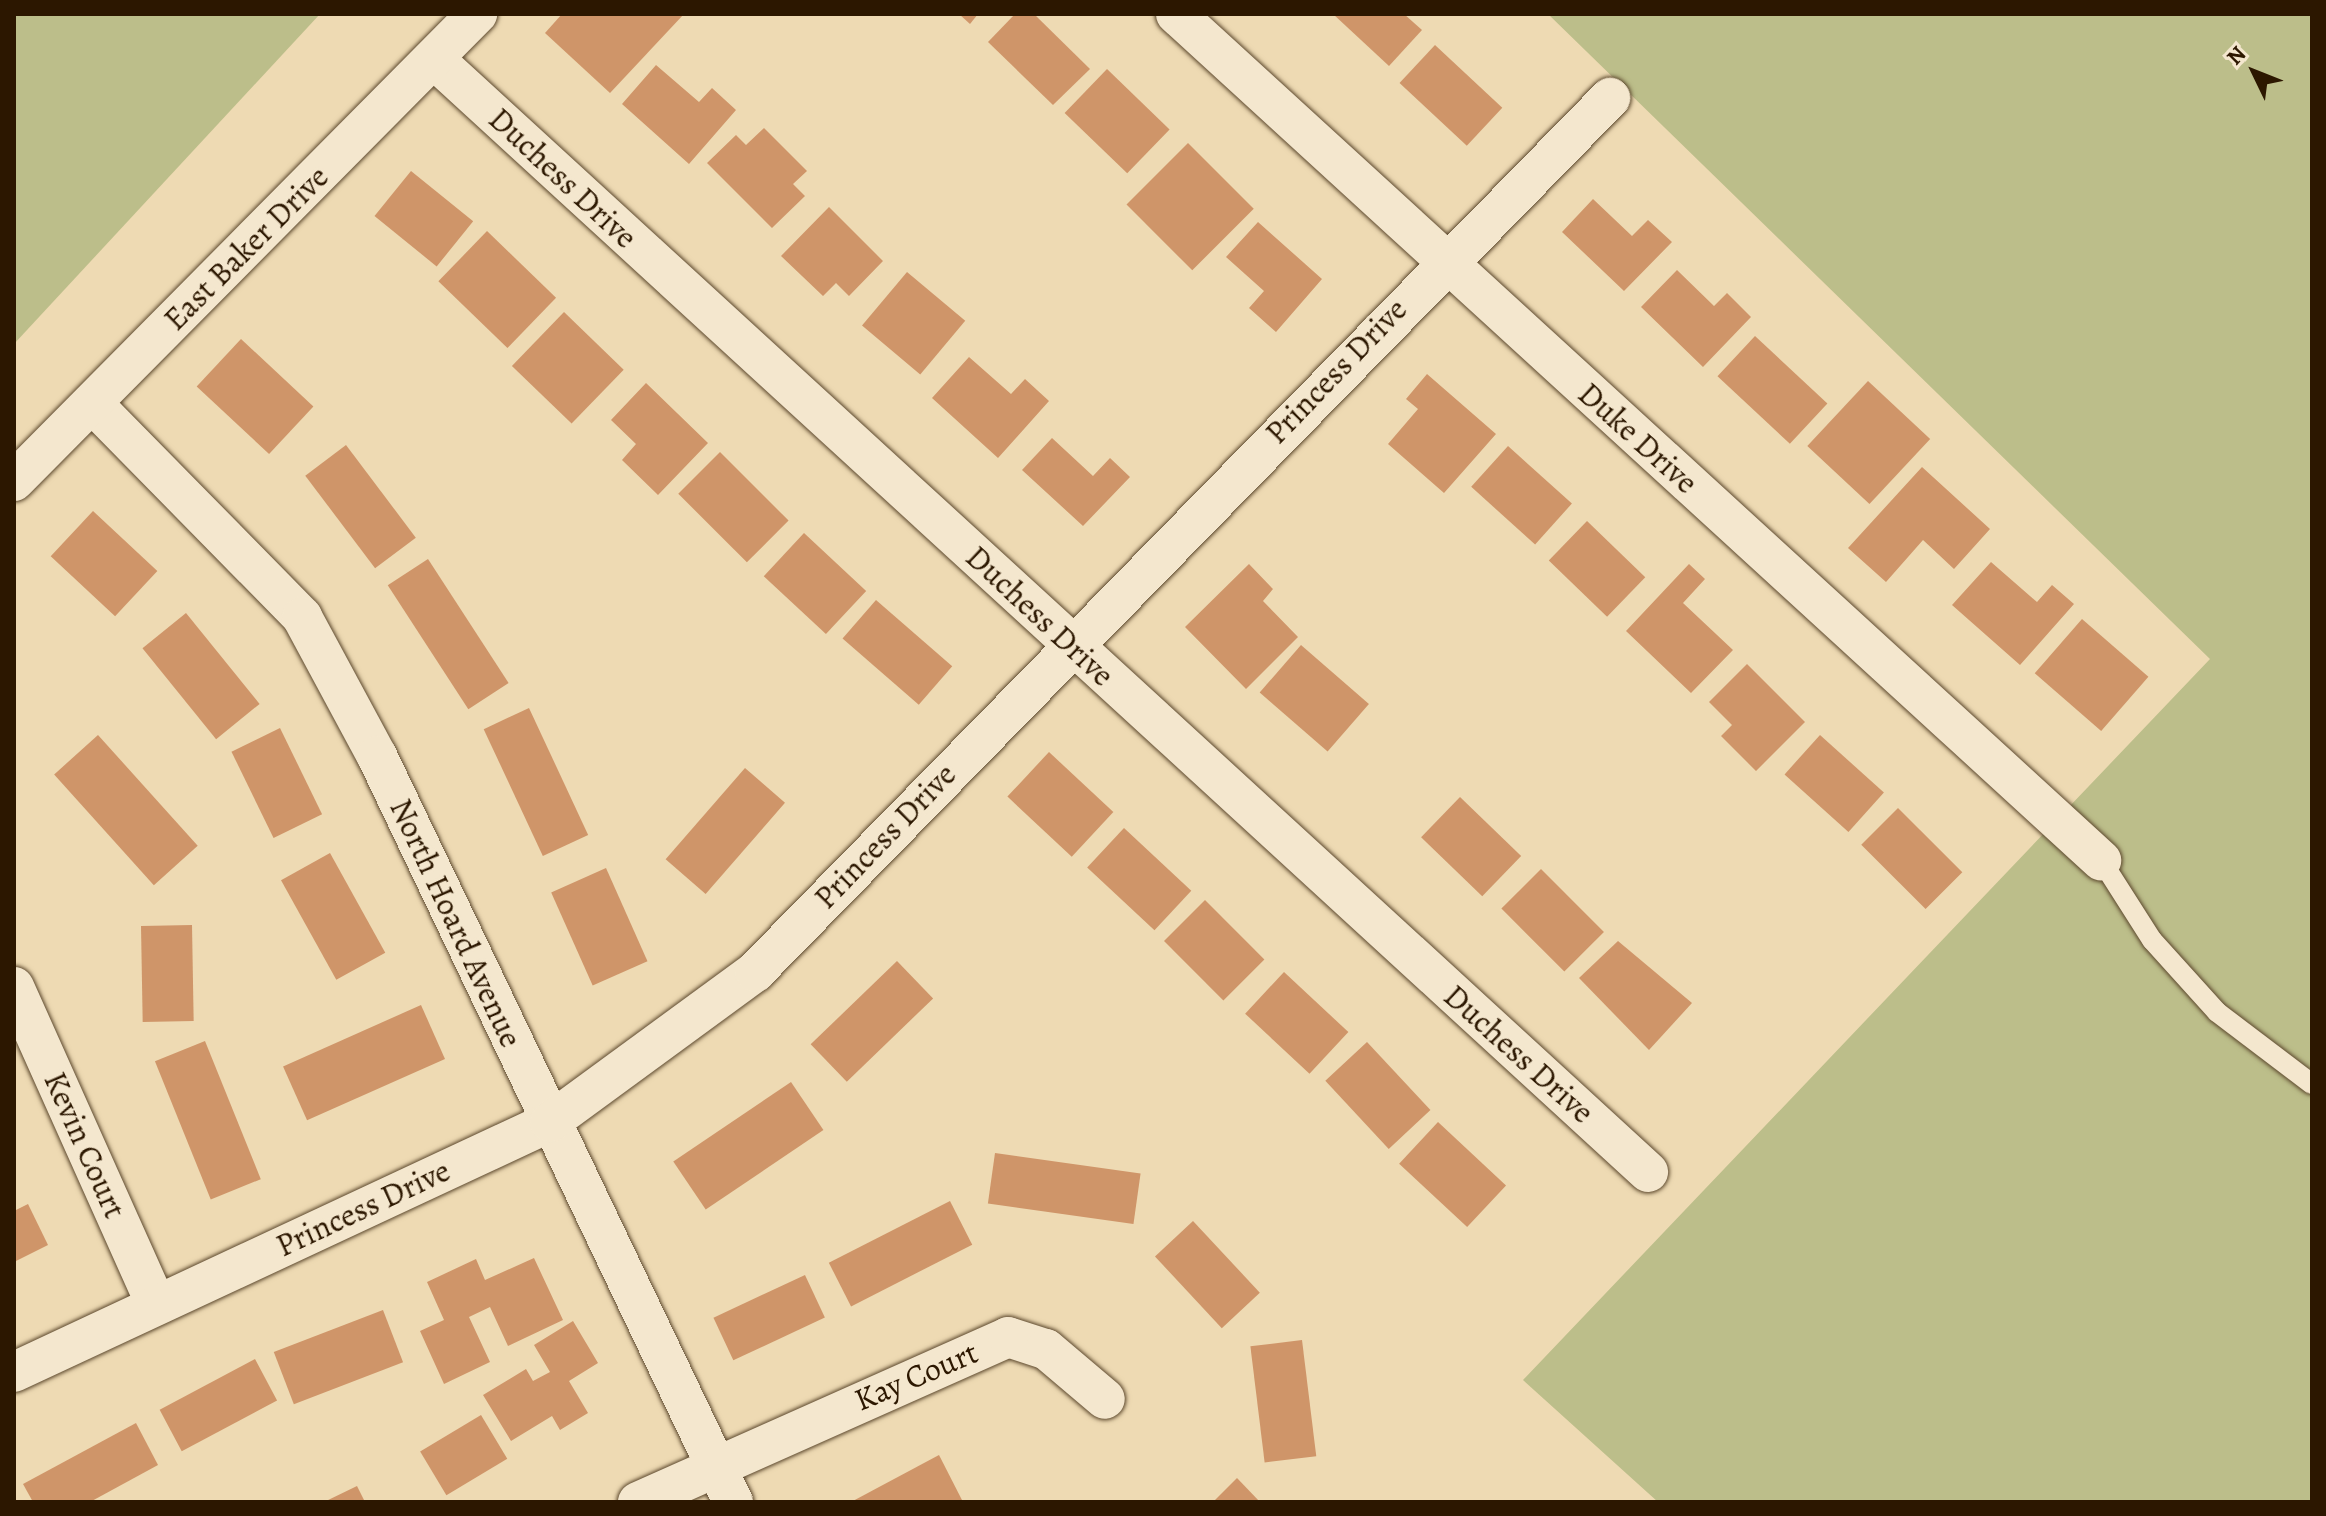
<!DOCTYPE html>
<style>
body{margin:0}
#map{position:relative;width:2326px;height:1516px;overflow:hidden;background:#eedab3;font-family:Alegreya,serif}
div>[style]{position:absolute}
.green>*{inset:0;background:#bcbe8a}
.building>*{inset:0;background:#cf9569;transform-origin:0 0}
.roads{filter:drop-shadow(0 0 2px #5c482d) drop-shadow(0 0 2px #5c482d)}
.lane>*{height:20px;margin:-10px;padding:0 10px;transform-origin:10px;border-radius:10px;background:#f4e7ce}
.street>*{height:40px;margin:-20px;padding:0 20px;transform-origin:20px;border-radius:20px;background:#f4e7ce}
span{translate:-50% -50%;white-space:nowrap;text-align:center;line-height:1.15;-webkit-text-stroke:6px #f4e7ce;paint-order:stroke}
.street-label{font-size:32px;color:#2c1700}
.frame{position:absolute;inset:0;border:16px solid #2c1700;pointer-events:none}
.north{position:absolute;left:2214px;top:32px;width:80px;height:80px;-webkit-text-stroke:6px #f4e7ce;paint-order:stroke;rotate:313deg;font-size:22px;font-weight:700;line-height:32px;text-align:center;color:#2c1700}
.north::after{content:'';display:block;margin:auto;width:28px;height:36px;background:#2c1700;clip-path:polygon(50% 0,100% 100%,50% 72%,0 100%)}
</style>
<div id="map">
<div class="green">
<i style="clip-path:polygon(14px 14px,320px 14px,14px 344px)"></i>
<i style="clip-path:polygon(1548px 14px,2312px 14px,2312px 1502px,1658px 1502px,1523px 1380px,2210px 659px)"></i>
</div>
<div class="building">
<i style="clip-path:polygon(562px 14px,684px 14px,610px 93px,545px 33px)"></i>
<i style="clip-path:polygon(959px 14px,978px 14px,970px 24px)"></i>
<i style="clip-path:polygon(1015px 14px,1034px 14px,1090px 69px,1053px 105px,988px 42px)"></i>
<i style="clip-path:polygon(1333px 14px,1404px 14px,1422px 30px,1389px 66px)"></i>
<i style="left:1435px;top:45px;width:92px;height:52px;rotate:43deg"></i>
<i style="clip-path:polygon(656px 65px,699px 102px,712px 88px,736px 110px,689px 164px,622px 104px)"></i>
<i style="left:1107px;top:69px;width:87px;height:61px;rotate:44deg"></i>
<i style="clip-path:polygon(764px 128px,807px 171px,793px 184px,805px 196px,772px 228px,707px 163px,736px 135px,746px 145px)"></i>
<i style="left:1188px;top:143px;width:93px;height:87px;rotate:45deg"></i>
<i style="left:411px;top:171px;width:80px;height:58px;rotate:39deg"></i>
<i style="clip-path:polygon(1593px 199px,1632px 236px,1648px 220px,1672px 242px,1624px 291px,1562px 232px)"></i>
<i style="clip-path:polygon(829px 207px,883px 261px,849px 296px,836px 283px,823px 296px,781px 256px)"></i>
<i style="clip-path:polygon(1258px 222px,1322px 279px,1276px 332px,1249px 308px,1264px 291px,1226px 257px)"></i>
<i style="left:487px;top:231px;width:96px;height:70px;rotate:44deg"></i>
<i style="clip-path:polygon(1677px 270px,1714px 306px,1727px 293px,1751px 317px,1703px 367px,1641px 307px)"></i>
<i style="left:907px;top:272px;width:76px;height:70px;rotate:40deg"></i>
<i style="left:564px;top:312px;width:83px;height:75px;rotate:44deg"></i>
<i style="left:1755px;top:336px;width:99px;height:55px;rotate:43deg"></i>
<i style="left:241px;top:339px;width:99px;height:65px;rotate:43deg"></i>
<i style="clip-path:polygon(969px 357px,1011px 394px,1025px 379px,1049px 401px,998px 458px,932px 398px)"></i>
<i style="clip-path:polygon(1427px 374px,1496px 434px,1444px 493px,1388px 444px,1418px 409px,1406px 399px)"></i>
<i style="left:1868px;top:381px;width:85px;height:89px;rotate:43deg"></i>
<i style="clip-path:polygon(646px 383px,708px 443px,658px 495px,622px 460px,636px 444px,611px 420px)"></i>
<i style="clip-path:polygon(1052px 438px,1093px 476px,1110px 458px,1130px 477px,1083px 526px,1022px 470px)"></i>
<i style="left:346px;top:445px;width:116px;height:51px;rotate:53deg"></i>
<i style="left:1508px;top:446px;width:86px;height:55px;rotate:42deg"></i>
<i style="left:720px;top:452px;width:97px;height:59px;rotate:45deg"></i>
<i style="clip-path:polygon(1922px 467px,1990px 529px,1954px 569px,1923px 540px,1886px 582px,1848px 548px)"></i>
<i style="left:93px;top:511px;width:88px;height:62px;rotate:43deg"></i>
<i style="left:1587px;top:521px;width:81px;height:55px;rotate:44deg"></i>
<i style="left:804px;top:533px;width:85px;height:59px;rotate:43deg"></i>
<i style="left:428px;top:559px;width:148px;height:48px;rotate:57deg"></i>
<i style="clip-path:polygon(1991px 562px,2037px 602px,2052px 585px,2074px 604px,2020px 665px,1952px 605px)"></i>
<i style="clip-path:polygon(1249px 564px,1273px 589px,1263px 601px,1298px 637px,1246px 689px,1185px 627px)"></i>
<i style="clip-path:polygon(1689px 564px,1705px 579px,1683px 603px,1733px 650px,1691px 693px,1626px 631px)"></i>
<i style="left:876px;top:600px;width:101px;height:51px;rotate:41deg"></i>
<i style="left:186px;top:613px;width:117px;height:56px;rotate:51deg"></i>
<i style="left:2082px;top:619px;width:88px;height:72px;rotate:41deg"></i>
<i style="left:1301px;top:645px;width:90px;height:63px;rotate:41deg"></i>
<i style="clip-path:polygon(1747px 664px,1805px 722px,1756px 771px,1721px 736px,1732px 725px,1709px 702px)"></i>
<i style="left:529px;top:708px;width:140px;height:50px;rotate:65deg"></i>
<i style="left:280px;top:728px;width:96px;height:54px;rotate:64deg"></i>
<i style="left:98px;top:735px;width:149px;height:59px;rotate:48deg"></i>
<i style="left:1820px;top:735px;width:86px;height:53px;rotate:42deg"></i>
<i style="left:1049px;top:752px;width:88px;height:61px;rotate:43deg"></i>
<i style="left:745px;top:768px;width:53px;height:121px;rotate:41deg"></i>
<i style="left:1460px;top:797px;width:85px;height:56px;rotate:44deg"></i>
<i style="left:1898px;top:808px;width:91px;height:52px;rotate:45deg"></i>
<i style="left:1124px;top:828px;width:92px;height:54px;rotate:43deg"></i>
<i style="left:330px;top:853px;width:114px;height:56px;rotate:61deg"></i>
<i style="left:606px;top:868px;width:102px;height:60px;rotate:66deg"></i>
<i style="left:1541px;top:869px;width:89px;height:56px;rotate:45deg"></i>
<i style="left:1205px;top:900px;width:84px;height:58px;rotate:45deg"></i>
<i style="left:192px;top:925px;width:96px;height:51px;rotate:89deg"></i>
<i style="clip-path:polygon(1618px 941px,1692px 1003px,1649px 1050px,1579px 978px)"></i>
<i style="left:897px;top:961px;width:52px;height:120px;rotate:46deg"></i>
<i style="left:1284px;top:972px;width:88px;height:57px;rotate:43deg"></i>
<i style="left:421px;top:1005px;width:59px;height:151px;rotate:66deg"></i>
<i style="left:205px;top:1041px;width:149px;height:54px;rotate:68deg"></i>
<i style="left:1367px;top:1042px;width:93px;height:57px;rotate:47deg"></i>
<i style="left:791px;top:1082px;width:58px;height:142px;rotate:56deg"></i>
<i style="left:1438px;top:1122px;width:93px;height:57px;rotate:43deg"></i>
<i style="left:995px;top:1153px;width:147px;height:51px;rotate:8deg"></i>
<i style="left:950px;top:1201px;width:49px;height:136px;rotate:63deg"></i>
<i style="clip-path:polygon(28px 1204px,48px 1245px,14px 1262px,14px 1211px)"></i>
<i style="left:1193px;top:1221px;width:98px;height:52px;rotate:47deg"></i>
<i style="clip-path:polygon(534px 1258px,563px 1320px,508px 1346px,490px 1307px,469px 1317px,490px 1362px,444px 1384px,420px 1331px,444px 1320px,427px 1282px,476px 1259px,485px 1280px)"></i>
<i style="left:805px;top:1275px;width:47px;height:101px;rotate:65deg"></i>
<i style="left:383px;top:1310px;width:56px;height:117px;rotate:69deg"></i>
<i style="clip-path:polygon(573px 1321px,598px 1363px,569px 1381px,588px 1413px,560px 1430px,552px 1416px,511px 1441px,483px 1395px,526px 1369px,533px 1381px,550px 1372px,534px 1345px)"></i>
<i style="left:1302px;top:1340px;width:117px;height:52px;rotate:83deg"></i>
<i style="left:255px;top:1359px;width:47px;height:108px;rotate:62deg"></i>
<i style="left:481px;top:1415px;width:51px;height:71px;rotate:59deg"></i>
<i style="clip-path:polygon(136px 1423px,158px 1465px,90px 1502px,33px 1502px,23px 1484px)"></i>
<i style="clip-path:polygon(939px 1455px,963px 1502px,851px 1502px)"></i>
<i style="clip-path:polygon(1237px 1478px,1260px 1502px,1213px 1502px)"></i>
<i style="clip-path:polygon(357px 1486px,365px 1502px,324px 1502px)"></i>
</div>
<div class="roads">
<div class="lane">
<i style="left:2101px;top:860px;width:95px;rotate:57.5deg"></i>
<i style="left:2152px;top:940px;width:97px;rotate:47.9deg"></i>
<i style="left:2217px;top:1012px;width:119px;rotate:37.2deg"></i>
</div>
<div class="street">
<i style="left:1176px;top:14px;width:1254px;rotate:42.45deg"></i>
<i style="left:434px;top:59px;width:1647px;rotate:42.51deg"></i>
<i style="left:92px;top:403px;width:300px;rotate:45.5deg"></i>
<i style="left:302px;top:617px;width:158px;rotate:61.7deg"></i>
<i style="left:377px;top:756px;width:827px;rotate:64.49deg"></i>
<i style="left:14px;top:481px;width:658px;rotate:-45.25deg"></i>
<i style="left:14px;top:987px;width:347px;rotate:65.9deg"></i>
<i style="left:14px;top:1372px;width:591px;rotate:-25.01deg"></i>
<i style="left:550px;top:1122px;width:254px;rotate:-36.2deg"></i>
<i style="left:755px;top:972px;width:1223px;rotate:-45.63deg"></i>
<i style="left:638px;top:1502px;width:405px;rotate:-24deg"></i>
<i style="left:1008px;top:1337px;width:40px;rotate:18deg"></i>
<i style="left:1046px;top:1349px;width:77px;rotate:40.3deg"></i>
</div>
</div>
<div class="street-label">
<span style="left:563px;top:178px;rotate:43deg">Duchess Drive</span>
<span style="left:246px;top:248px;rotate:-45deg">East Baker Drive</span>
<span style="left:1336px;top:371px;rotate:-46deg">Princess Drive</span>
<span style="left:1638px;top:438px;rotate:42deg">Duke Drive</span>
<span style="left:1040px;top:616px;rotate:43deg">Duchess Drive</span>
<span style="left:885px;top:836px;rotate:-46deg">Princess Drive</span>
<span style="left:456px;top:923px;rotate:65deg">North Hoard Avenue</span>
<span style="left:1519px;top:1054px;rotate:42deg">Duchess Drive</span>
<span style="left:85px;top:1145px;rotate:66deg">Kevin Court</span>
<span style="left:363px;top:1208px;rotate:-25deg">Princess Drive</span>
<span style="left:916px;top:1376px;rotate:-23deg">Kay Court</span>
</div>
<div class="frame"></div>
<div class="north">N</div>
</div>
